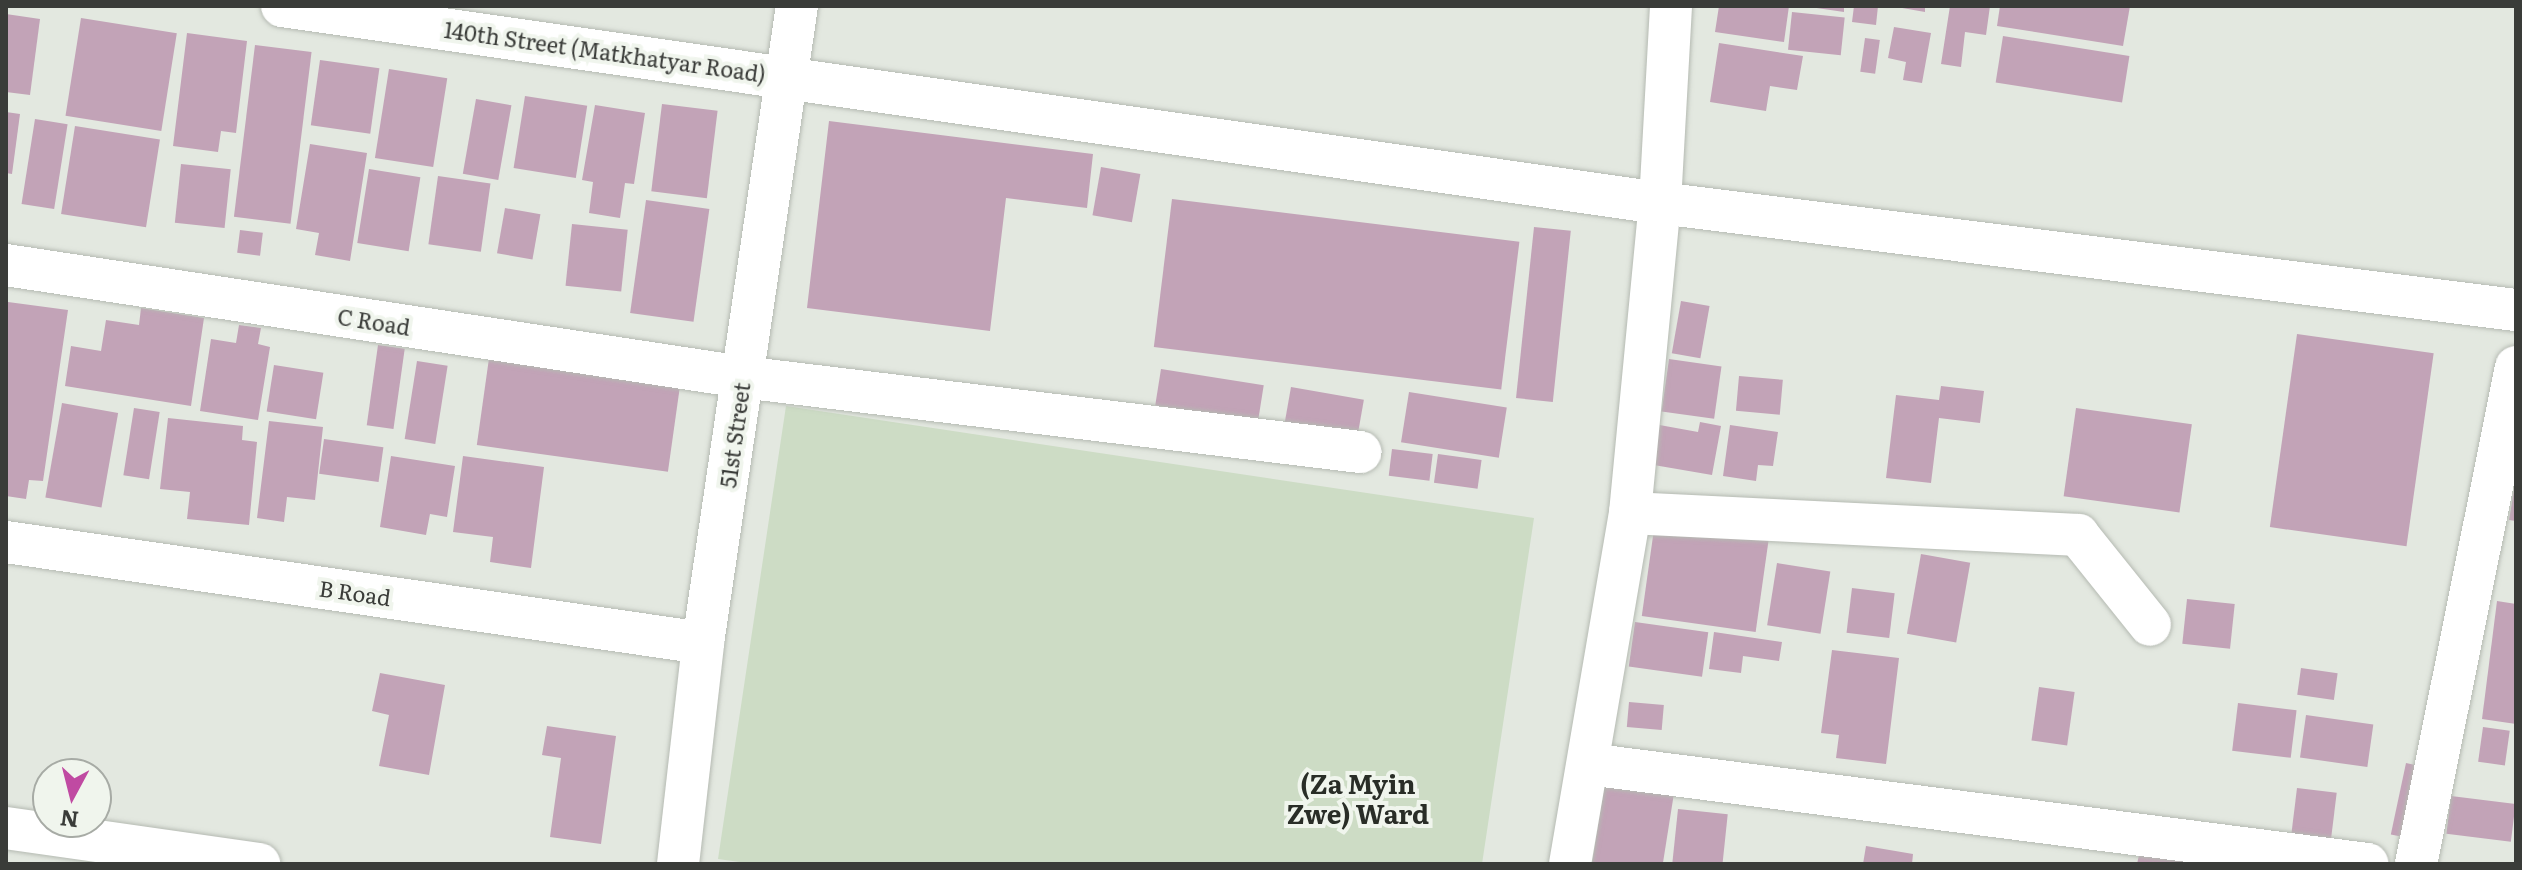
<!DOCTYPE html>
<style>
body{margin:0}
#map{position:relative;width:2522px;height:870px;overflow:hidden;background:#e3e8e0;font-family:Literata,serif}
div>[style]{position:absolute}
.green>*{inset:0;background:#cddcc5}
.building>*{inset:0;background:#c2a3b7;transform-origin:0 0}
.roads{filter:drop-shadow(0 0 2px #b5bab2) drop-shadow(0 0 2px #b5bab2)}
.minor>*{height:42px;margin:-21px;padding:0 21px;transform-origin:21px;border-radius:21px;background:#fff}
span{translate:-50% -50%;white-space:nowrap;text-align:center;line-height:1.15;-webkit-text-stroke:8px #f0f5ed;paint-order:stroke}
.street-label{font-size:22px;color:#3a3c39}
.quarter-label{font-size:26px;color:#292d27;font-weight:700}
.frame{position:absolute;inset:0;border:8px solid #3a3c39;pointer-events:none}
.north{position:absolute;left:32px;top:758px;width:80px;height:80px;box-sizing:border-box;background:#f0f5ed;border:2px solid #a7aba5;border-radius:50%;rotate:187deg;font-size:22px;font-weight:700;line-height:32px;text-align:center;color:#3a3c39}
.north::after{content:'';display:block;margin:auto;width:28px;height:36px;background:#c04aa2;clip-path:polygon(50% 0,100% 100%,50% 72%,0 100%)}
</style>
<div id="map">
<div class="green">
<i style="clip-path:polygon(786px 406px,1534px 518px,1482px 864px,754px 864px,718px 859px)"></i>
</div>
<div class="building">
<i style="clip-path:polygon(1719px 6px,1789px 6px,1784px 42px,1715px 32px)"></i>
<i style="clip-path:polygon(1803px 6px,1844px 6px,1844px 12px)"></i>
<i style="clip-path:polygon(1854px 6px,1878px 6px,1876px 25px,1852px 22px)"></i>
<i style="clip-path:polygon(1891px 6px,1925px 6px,1925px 12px)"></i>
<i style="clip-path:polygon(1950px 6px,1990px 6px,1986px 35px,1965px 32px,1961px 67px,1941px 64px)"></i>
<i style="clip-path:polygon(2000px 6px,2130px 6px,2123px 46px,1997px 26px)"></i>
<i style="left:1792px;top:12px;width:53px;height:38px;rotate:6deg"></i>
<i style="clip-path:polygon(6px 14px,40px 19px,30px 95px,6px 92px)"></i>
<i style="left:81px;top:18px;width:97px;height:99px;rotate:9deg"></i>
<i style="clip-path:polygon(1894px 27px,1931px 33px,1922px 83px,1903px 80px,1906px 62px,1888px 58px)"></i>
<i style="clip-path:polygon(187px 33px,247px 41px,236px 133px,221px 131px,218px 152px,173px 146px)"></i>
<i style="left:2003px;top:36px;width:128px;height:47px;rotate:9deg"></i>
<i style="left:1865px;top:38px;width:15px;height:34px;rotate:8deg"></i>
<i style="clip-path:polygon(1719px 43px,1803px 56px,1797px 90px,1770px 86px,1766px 111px,1710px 102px)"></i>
<i style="left:255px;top:45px;width:57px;height:173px;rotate:7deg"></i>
<i style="left:320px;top:60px;width:60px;height:66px;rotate:8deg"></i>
<i style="left:389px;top:69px;width:59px;height:90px;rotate:9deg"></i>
<i style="left:525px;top:96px;width:63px;height:73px;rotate:9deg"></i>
<i style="left:476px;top:99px;width:36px;height:76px;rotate:10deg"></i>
<i style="left:662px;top:104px;width:56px;height:88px;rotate:7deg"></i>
<i style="clip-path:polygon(595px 105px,645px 113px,634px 184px,625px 183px,620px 218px,589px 213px,593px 182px,582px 180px)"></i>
<i style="clip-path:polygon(6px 112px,20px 114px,12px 174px,6px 173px)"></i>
<i style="left:35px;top:119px;width:33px;height:86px;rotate:9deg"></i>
<i style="clip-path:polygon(829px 121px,1093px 154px,1087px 208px,1006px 198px,990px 331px,807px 308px)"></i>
<i style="left:75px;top:126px;width:86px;height:89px;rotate:9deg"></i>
<i style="clip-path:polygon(310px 144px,367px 153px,350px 261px,315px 255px,319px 233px,296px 229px)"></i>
<i style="left:181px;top:164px;width:50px;height:59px;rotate:6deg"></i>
<i style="left:1101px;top:167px;width:40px;height:49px;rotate:10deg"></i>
<i style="left:369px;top:169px;width:52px;height:75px;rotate:9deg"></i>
<i style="left:438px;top:176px;width:53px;height:69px;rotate:8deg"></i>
<i style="left:1172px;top:199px;width:350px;height:149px;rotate:7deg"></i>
<i style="left:646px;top:200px;width:64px;height:114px;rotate:8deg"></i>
<i style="left:505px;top:208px;width:36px;height:46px;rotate:10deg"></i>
<i style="left:572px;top:224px;width:56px;height:62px;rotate:6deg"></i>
<i style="left:1534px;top:227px;width:37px;height:172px;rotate:6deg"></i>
<i style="left:240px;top:230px;width:23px;height:23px;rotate:7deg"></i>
<i style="left:1681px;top:301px;width:29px;height:53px;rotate:10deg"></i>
<i style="clip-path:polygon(8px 302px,68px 310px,43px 481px,29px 480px,26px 499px,6px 496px)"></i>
<i style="clip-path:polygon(141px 308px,204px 318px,191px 406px,65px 386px,71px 346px,101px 351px,106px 320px,139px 325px)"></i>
<i style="clip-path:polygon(239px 325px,261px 328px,258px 344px,270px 347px,258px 420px,200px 411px,211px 339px,236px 343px)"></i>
<i style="left:2297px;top:334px;width:138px;height:195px;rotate:8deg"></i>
<i style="left:491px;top:344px;width:193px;height:102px;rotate:8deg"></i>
<i style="left:378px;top:345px;width:27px;height:81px;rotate:8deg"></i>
<i style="left:1669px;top:359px;width:53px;height:53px;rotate:8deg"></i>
<i style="left:417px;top:361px;width:31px;height:79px;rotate:9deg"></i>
<i style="left:274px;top:365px;width:50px;height:47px;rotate:9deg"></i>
<i style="left:1161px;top:369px;width:104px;height:37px;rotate:9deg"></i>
<i style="left:1739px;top:376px;width:44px;height:35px;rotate:5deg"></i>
<i style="clip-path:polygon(1941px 386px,1984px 391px,1980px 423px,1939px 418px,1931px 483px,1886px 478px,1896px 395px,1939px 400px)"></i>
<i style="left:1291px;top:387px;width:74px;height:36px;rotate:10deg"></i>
<i style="left:1409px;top:392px;width:99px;height:51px;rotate:9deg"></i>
<i style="left:62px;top:403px;width:57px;height:96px;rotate:10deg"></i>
<i style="left:134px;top:408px;width:26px;height:68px;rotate:9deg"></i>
<i style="left:2076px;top:408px;width:117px;height:89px;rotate:8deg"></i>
<i style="clip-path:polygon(168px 418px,243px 426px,242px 440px,257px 442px,249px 525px,187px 519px,190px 492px,160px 489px)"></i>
<i style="clip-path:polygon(269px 421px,323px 427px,315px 500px,287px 497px,284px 522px,257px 518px)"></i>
<i style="clip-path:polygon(1700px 422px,1721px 426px,1712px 475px,1648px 464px,1654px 424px,1698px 432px)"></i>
<i style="clip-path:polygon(1730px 425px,1778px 432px,1773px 466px,1758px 465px,1756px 481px,1723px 476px)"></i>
<i style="left:324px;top:439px;width:60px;height:35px;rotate:8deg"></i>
<i style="left:1392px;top:449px;width:41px;height:27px;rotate:7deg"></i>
<i style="left:1438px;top:454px;width:44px;height:29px;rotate:8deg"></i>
<i style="clip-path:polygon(391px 456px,455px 466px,447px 517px,430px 514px,426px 535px,380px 527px)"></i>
<i style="clip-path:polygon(463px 456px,544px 467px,531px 568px,490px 562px,493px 537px,453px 532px)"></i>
<i style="clip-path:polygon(2516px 478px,2516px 521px,2509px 520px)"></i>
<i style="left:1655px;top:522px;width:115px;height:95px;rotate:8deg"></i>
<i style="left:1921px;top:554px;width:50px;height:81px;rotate:10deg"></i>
<i style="left:1777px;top:563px;width:54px;height:63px;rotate:9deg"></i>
<i style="left:1852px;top:588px;width:43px;height:45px;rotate:7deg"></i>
<i style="left:2187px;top:599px;width:48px;height:45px;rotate:6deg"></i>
<i style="clip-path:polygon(2497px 601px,2516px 604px,2516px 724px,2482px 719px)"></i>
<i style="left:1635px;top:622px;width:74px;height:45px;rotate:8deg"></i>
<i style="clip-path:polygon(1714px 632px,1782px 642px,1779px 661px,1743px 656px,1741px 673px,1709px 669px)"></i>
<i style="clip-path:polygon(1832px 650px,1899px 658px,1886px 764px,1836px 758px,1839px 735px,1821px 733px)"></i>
<i style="left:2301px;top:668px;width:37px;height:27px;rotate:8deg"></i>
<i style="clip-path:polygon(380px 673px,445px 685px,429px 775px,379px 766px,389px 715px,372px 711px)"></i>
<i style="left:2039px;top:687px;width:36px;height:54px;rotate:8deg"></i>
<i style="left:1629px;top:702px;width:35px;height:25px;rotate:5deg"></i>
<i style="left:2238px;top:703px;width:59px;height:48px;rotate:7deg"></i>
<i style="left:2306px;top:715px;width:68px;height:43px;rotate:8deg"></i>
<i style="clip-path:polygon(547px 726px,616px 736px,601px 844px,550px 837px,561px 758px,542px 755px)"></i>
<i style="left:2483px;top:727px;width:27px;height:35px;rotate:8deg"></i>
<i style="left:2406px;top:763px;width:14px;height:73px;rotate:12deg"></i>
<i style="left:1606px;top:775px;width:70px;height:90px;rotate:9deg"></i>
<i style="left:2297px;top:788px;width:40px;height:50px;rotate:7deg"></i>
<i style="left:2451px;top:796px;width:65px;height:38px;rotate:7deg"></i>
<i style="left:1678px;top:809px;width:50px;height:55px;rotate:6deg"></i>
<i style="clip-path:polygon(1866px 846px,1913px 854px,1912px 864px,1863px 864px)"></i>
<i style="clip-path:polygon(2139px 855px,2189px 862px,2188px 864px,2137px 864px)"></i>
</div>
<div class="roads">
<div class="minor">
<i style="left:282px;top:6px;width:1392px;rotate:8.14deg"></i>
<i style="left:1660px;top:203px;width:863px;rotate:7.13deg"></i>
<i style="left:6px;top:265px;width:744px;rotate:8.65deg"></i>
<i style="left:742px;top:377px;width:623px;rotate:6.92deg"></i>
<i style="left:1630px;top:513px;width:449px;rotate:2.8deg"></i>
<i style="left:2078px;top:535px;width:115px;rotate:51.3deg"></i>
<i style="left:6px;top:542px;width:704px;rotate:8.25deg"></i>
<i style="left:1588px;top:764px;width:786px;rotate:7.31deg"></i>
<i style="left:6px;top:828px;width:256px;rotate:8.1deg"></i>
<i style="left:678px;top:864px;width:222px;rotate:-83.5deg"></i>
<i style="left:703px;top:643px;width:644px;rotate:-81.61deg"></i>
<i style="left:1570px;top:864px;width:356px;rotate:-80.3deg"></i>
<i style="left:1630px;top:513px;width:311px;rotate:-84.5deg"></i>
<i style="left:1660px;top:203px;width:197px;rotate:-86.8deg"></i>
<i style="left:2416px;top:864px;width:507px;rotate:-78.62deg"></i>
</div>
</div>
<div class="street-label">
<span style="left:605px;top:51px;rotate:8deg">140th Street (Matkhatyar Road)</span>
<span style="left:374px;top:321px;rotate:9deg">C Road</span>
<span style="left:734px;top:435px;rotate:-82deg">51st Street</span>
<span style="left:355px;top:592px;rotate:8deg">B Road</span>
</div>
<div class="quarter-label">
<span style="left:1358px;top:798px">(Za Myin<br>Zwe) Ward</span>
</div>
<div class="frame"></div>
<div class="north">N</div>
</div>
